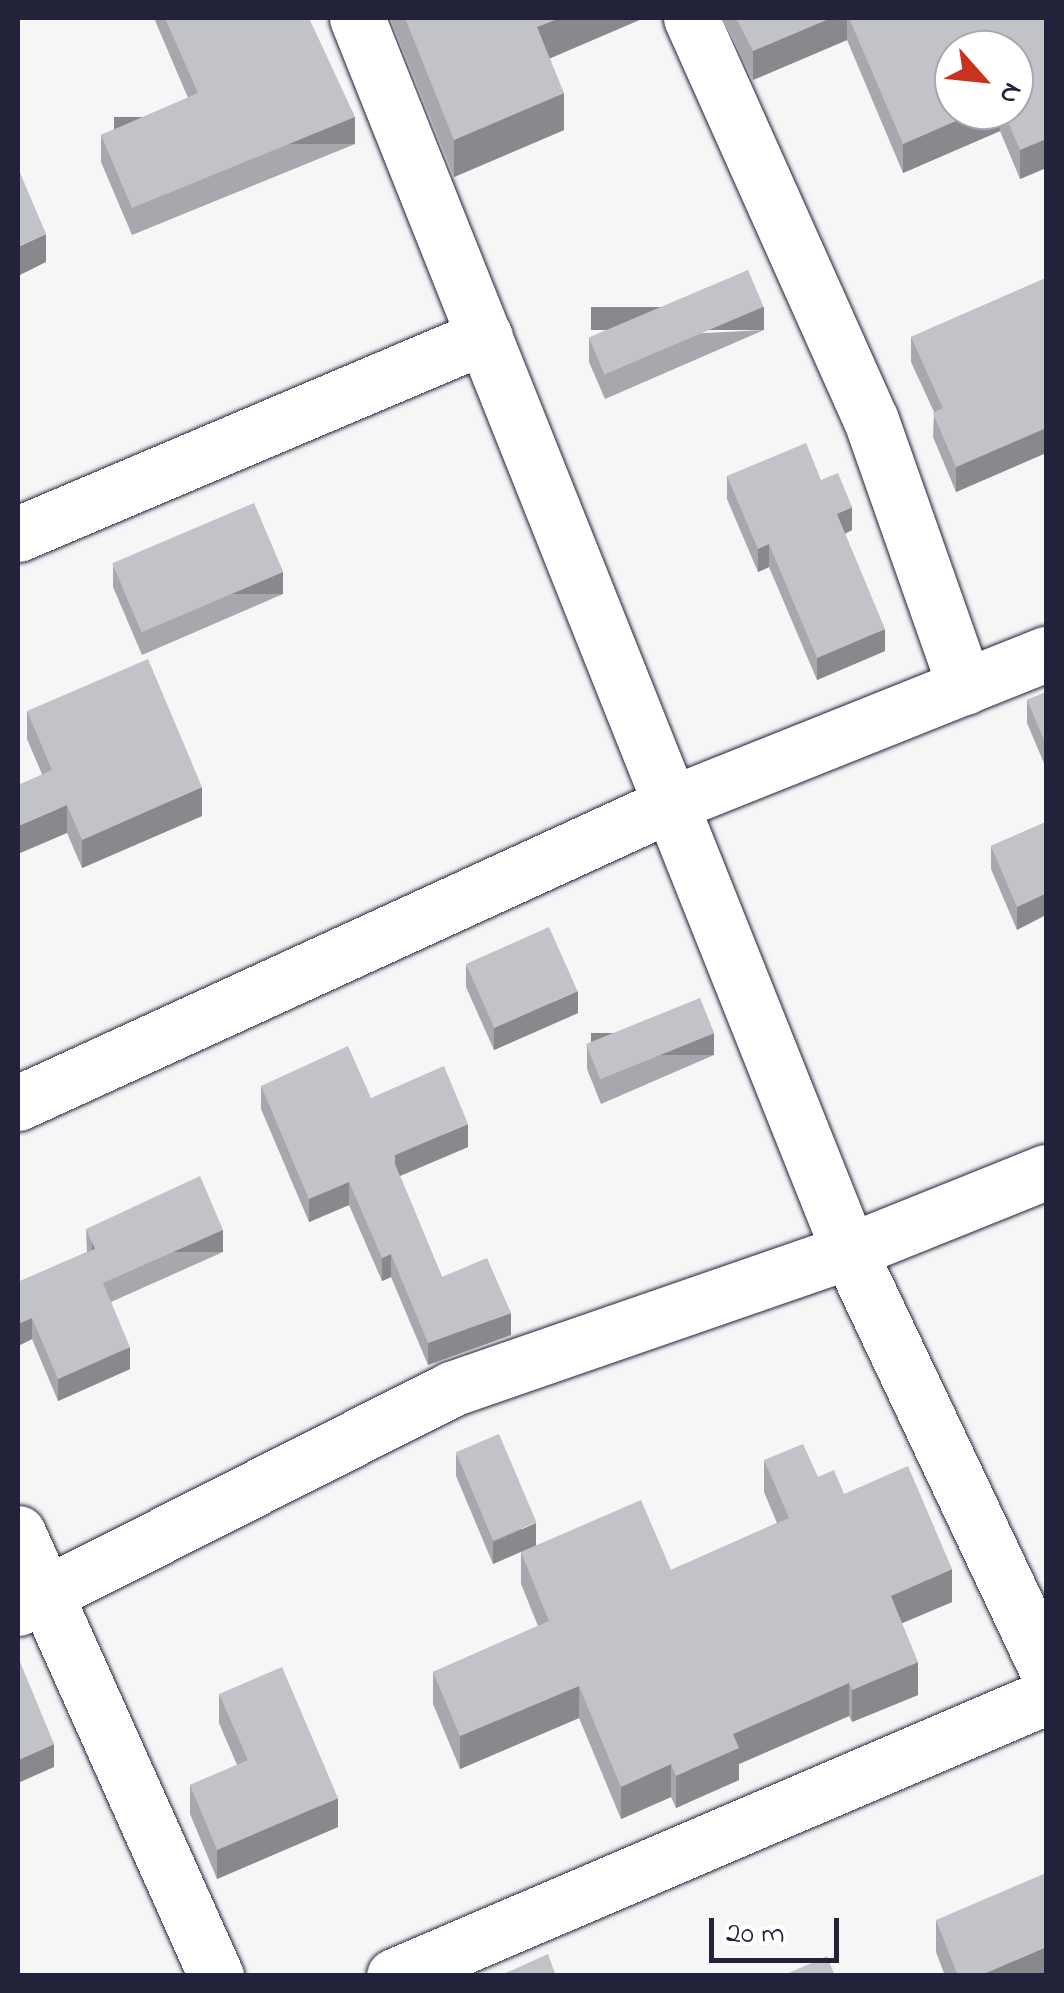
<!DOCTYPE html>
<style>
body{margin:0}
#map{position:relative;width:1064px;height:1993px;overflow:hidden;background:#f6f6f7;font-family:"Indie Flower",sans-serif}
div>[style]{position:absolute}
.roads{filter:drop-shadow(0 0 2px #22223b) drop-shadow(0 0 2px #22223b)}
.minor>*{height:55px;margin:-27.5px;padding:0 27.5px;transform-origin:27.5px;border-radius:27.5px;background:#fff}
.wall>*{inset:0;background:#a7a7ad}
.shaded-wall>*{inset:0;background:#88888d;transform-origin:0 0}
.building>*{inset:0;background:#c2c2c9;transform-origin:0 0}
span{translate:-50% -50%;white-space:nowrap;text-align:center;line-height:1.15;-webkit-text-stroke:10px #fff;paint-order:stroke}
.frame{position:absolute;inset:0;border:20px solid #22223b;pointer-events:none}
.north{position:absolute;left:934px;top:30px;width:100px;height:100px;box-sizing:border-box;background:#fff;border:2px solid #a7a7b1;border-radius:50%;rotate:117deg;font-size:28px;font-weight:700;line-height:40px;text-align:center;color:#22223b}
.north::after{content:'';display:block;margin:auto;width:35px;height:45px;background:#c8321e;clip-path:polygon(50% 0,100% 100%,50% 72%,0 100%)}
.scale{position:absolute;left:709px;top:1918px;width:130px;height:45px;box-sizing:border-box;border:5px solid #22223b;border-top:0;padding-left:12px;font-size:30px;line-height:35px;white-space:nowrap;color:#22223b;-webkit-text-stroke:8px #fff;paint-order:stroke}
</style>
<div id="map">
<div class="roads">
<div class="minor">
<i style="left:357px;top:18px;width:1328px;rotate:68.25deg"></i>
<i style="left:849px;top:1251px;width:460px;rotate:64.7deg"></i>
<i style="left:691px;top:18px;width:440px;rotate:65.9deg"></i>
<i style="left:871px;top:420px;width:283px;rotate:70.6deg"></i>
<i style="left:18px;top:534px;width:507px;rotate:-22.98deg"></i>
<i style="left:18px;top:1103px;width:720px;rotate:-24.61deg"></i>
<i style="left:673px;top:803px;width:402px;rotate:-21.8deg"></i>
<i style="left:18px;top:1533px;width:485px;rotate:65.9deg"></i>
<i style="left:18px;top:1608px;width:485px;rotate:-26.8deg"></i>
<i style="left:451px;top:1389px;width:421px;rotate:-19.1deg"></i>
<i style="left:849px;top:1251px;width:212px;rotate:-21.9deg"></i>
<i style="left:394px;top:1976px;width:709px;rotate:-23.17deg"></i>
</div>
</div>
<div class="wall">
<i style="clip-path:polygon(154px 18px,309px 18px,355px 144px,132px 235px,101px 162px,101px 135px,188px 98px)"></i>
<i style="clip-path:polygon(390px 18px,644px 18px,550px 58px,564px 130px,454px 177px)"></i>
<i style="clip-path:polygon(evenodd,721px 18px,1046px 18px,1046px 168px,1020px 179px,1000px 131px,903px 173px,847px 40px,753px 80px,721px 18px,1014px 50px,1014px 110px,954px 110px,1014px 50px)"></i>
<i style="clip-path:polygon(1046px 278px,1046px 454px,1046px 453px,956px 492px,933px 437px,934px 412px,911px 362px,911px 337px)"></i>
<i style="clip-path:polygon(764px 330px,605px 399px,589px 362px,589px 339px)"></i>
<i style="clip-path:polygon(727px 476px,821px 480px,852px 530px,845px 534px,885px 651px,817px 680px,769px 567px,758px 572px,727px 499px)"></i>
<i style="clip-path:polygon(113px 564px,283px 594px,142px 655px,113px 587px)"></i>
<i style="clip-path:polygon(1046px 692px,1046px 768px,1027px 723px,1027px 700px)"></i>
<i style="clip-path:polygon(27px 711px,202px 816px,82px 868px,27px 739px)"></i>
<i style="clip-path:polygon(1046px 822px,1017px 930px,991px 869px,991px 846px)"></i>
<i style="clip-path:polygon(466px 965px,578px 1013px,494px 1050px,466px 987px)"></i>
<i style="clip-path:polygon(587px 1047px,714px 1055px,601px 1104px,587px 1069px)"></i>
<i style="clip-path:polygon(261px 1086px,371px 1098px,468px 1147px,400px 1176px,442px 1277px,511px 1335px,428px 1365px,391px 1277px,382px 1281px,349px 1205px,309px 1222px,261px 1109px)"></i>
<i style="clip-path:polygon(86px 1229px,223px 1252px,111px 1302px,130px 1369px,58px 1401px,32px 1339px,18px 1346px,18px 1282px,87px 1252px)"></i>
<i style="clip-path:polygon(456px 1454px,536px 1545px,671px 1570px,777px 1523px,764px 1492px,764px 1460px,818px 1477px,844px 1494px,952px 1602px,902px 1623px,918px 1695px,852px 1722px,849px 1716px,739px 1764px,739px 1780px,676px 1808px,671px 1797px,621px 1819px,579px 1718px,460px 1769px,433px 1704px,433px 1672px,538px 1626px,521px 1584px,521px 1552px,493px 1564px,456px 1476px)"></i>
<i style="clip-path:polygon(219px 1694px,338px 1827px,217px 1879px,190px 1814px,190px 1785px,237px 1765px,219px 1723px)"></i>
<i style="clip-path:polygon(936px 1920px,1046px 1976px,945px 1976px,936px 1952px)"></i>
</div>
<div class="shaded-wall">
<i style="clip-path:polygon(560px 18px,644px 18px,537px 64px,537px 27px)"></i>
<i style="clip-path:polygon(831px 18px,847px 18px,847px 40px,753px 80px,753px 51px)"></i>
<i style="clip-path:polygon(564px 93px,564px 130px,454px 177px,454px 140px)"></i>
<i style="clip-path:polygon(981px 110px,1000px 110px,1000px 131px,903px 173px,903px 144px)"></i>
<i style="left:355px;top:117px;width:27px;height:241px;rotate:90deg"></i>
<i style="clip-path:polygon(1046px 139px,1046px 168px,1020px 179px,1020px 150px)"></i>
<i style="clip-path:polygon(46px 234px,46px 262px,18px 276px,18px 247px)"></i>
<i style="left:764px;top:307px;width:23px;height:173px;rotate:90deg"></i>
<i style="clip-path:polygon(1046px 428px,1046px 453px,956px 492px,956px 467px)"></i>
<i style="clip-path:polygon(852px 507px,852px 530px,837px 537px,837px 514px)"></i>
<i style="clip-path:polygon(769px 544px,769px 567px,758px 572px,758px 549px)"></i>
<i style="left:283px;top:572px;width:22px;height:154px;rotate:90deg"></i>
<i style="clip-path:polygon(885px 629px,885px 651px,817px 680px,817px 658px)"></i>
<i style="clip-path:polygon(202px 787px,202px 816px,82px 868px,82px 840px)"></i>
<i style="clip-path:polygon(67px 805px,67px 833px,18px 854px,18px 826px)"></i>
<i style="clip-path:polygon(1046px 893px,1046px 915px,1017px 930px,1017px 907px)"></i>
<i style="clip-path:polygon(578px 991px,578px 1013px,494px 1050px,494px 1028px)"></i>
<i style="left:714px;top:1033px;width:22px;height:123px;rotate:90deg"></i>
<i style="clip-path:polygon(468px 1124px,468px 1147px,395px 1178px,395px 1155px)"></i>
<i style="clip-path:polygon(349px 1182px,349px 1205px,309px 1222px,309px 1199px)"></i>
<i style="left:223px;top:1230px;width:22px;height:131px;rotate:90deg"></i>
<i style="clip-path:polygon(391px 1254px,391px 1277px,382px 1281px,382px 1258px)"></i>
<i style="clip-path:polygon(511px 1313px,511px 1335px,428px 1365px,428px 1343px)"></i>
<i style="clip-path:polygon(32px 1318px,32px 1339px,18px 1346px,18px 1324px)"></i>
<i style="clip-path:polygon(130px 1347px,130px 1369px,58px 1401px,58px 1379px)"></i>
<i style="clip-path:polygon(536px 1523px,536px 1545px,493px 1564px,493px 1542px)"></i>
<i style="clip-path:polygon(952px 1569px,952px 1602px,891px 1628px,891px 1596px)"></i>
<i style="clip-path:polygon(918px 1662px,918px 1695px,852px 1722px,852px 1690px)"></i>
<i style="clip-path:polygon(849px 1683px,849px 1716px,739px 1764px,739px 1780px,676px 1808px,676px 1776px,733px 1734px)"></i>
<i style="clip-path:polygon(579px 1686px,579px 1718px,460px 1769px,460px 1736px)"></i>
<i style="clip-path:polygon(54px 1744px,54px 1767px,18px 1783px,18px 1760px)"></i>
<i style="clip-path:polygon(671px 1764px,671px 1797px,621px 1819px,621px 1787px)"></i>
<i style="clip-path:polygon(338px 1798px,338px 1827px,217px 1879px,217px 1850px)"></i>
<i style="clip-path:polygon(1046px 1947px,1046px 1976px,979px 1976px)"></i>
</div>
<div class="building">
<i style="clip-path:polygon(165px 18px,309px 18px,355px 117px,132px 208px,101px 135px,198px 93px)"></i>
<i style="clip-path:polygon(405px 18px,560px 18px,537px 27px,564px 93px,454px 140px)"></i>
<i style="clip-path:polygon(736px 18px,831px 18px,753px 51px)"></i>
<i style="clip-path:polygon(849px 18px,1046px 18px,1046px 139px,1020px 150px,1003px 110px,1014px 110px,1014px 50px,954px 50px,954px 110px,981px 110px,903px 144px)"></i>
<i style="clip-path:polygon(18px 168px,46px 234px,18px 247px)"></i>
<i style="left:748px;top:270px;width:40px;height:173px;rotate:67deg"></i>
<i style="clip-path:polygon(1046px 278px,1046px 430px,1046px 428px,956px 467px,933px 413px,943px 408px,911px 337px)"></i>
<i style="clip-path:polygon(806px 443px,821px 480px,838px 473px,852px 507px,837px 514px,885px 629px,817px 658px,769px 544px,758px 549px,727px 476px)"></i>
<i style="left:254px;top:503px;width:75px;height:154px;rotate:67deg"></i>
<i style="clip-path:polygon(148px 659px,202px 787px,82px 840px,67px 805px,18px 826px,18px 785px,52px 770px,27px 711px)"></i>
<i style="clip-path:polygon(1046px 692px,1046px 745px,1027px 700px)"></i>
<i style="clip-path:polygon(1046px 822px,1046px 893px,1017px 907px,991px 846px)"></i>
<i style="left:549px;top:927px;width:70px;height:91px;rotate:66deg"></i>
<i style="left:700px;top:998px;width:38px;height:123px;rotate:68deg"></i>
<i style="clip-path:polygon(348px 1046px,371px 1098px,444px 1066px,468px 1124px,395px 1155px,395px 1164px,442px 1277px,487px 1258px,511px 1313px,428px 1343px,391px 1254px,382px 1258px,349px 1182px,309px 1199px,261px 1086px)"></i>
<i style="clip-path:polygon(200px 1176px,223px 1230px,103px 1283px,130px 1347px,58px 1379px,32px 1318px,18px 1324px,18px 1282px,95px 1249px,86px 1229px)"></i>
<i style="left:499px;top:1434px;width:96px;height:47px;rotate:67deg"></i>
<i style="clip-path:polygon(803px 1444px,818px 1477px,834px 1470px,844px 1494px,908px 1466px,952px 1569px,891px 1596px,918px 1662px,852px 1690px,849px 1683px,733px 1734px,739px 1748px,676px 1776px,671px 1764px,621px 1787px,579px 1686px,460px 1736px,433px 1672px,549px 1621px,521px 1552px,641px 1500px,671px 1570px,789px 1518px,764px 1460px)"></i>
<i style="clip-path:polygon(18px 1657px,54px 1744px,18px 1760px)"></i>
<i style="clip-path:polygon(282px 1667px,338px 1798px,217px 1850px,190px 1785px,248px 1760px,219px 1694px)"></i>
<i style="clip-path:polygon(1046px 1873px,1046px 1947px,979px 1976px,958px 1976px,936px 1920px)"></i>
<i style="clip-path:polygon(548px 1954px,556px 1976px,499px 1976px)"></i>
<i style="clip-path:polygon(827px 1956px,835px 1976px,782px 1976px)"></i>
</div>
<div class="frame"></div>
<div class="north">N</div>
<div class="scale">20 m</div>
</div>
